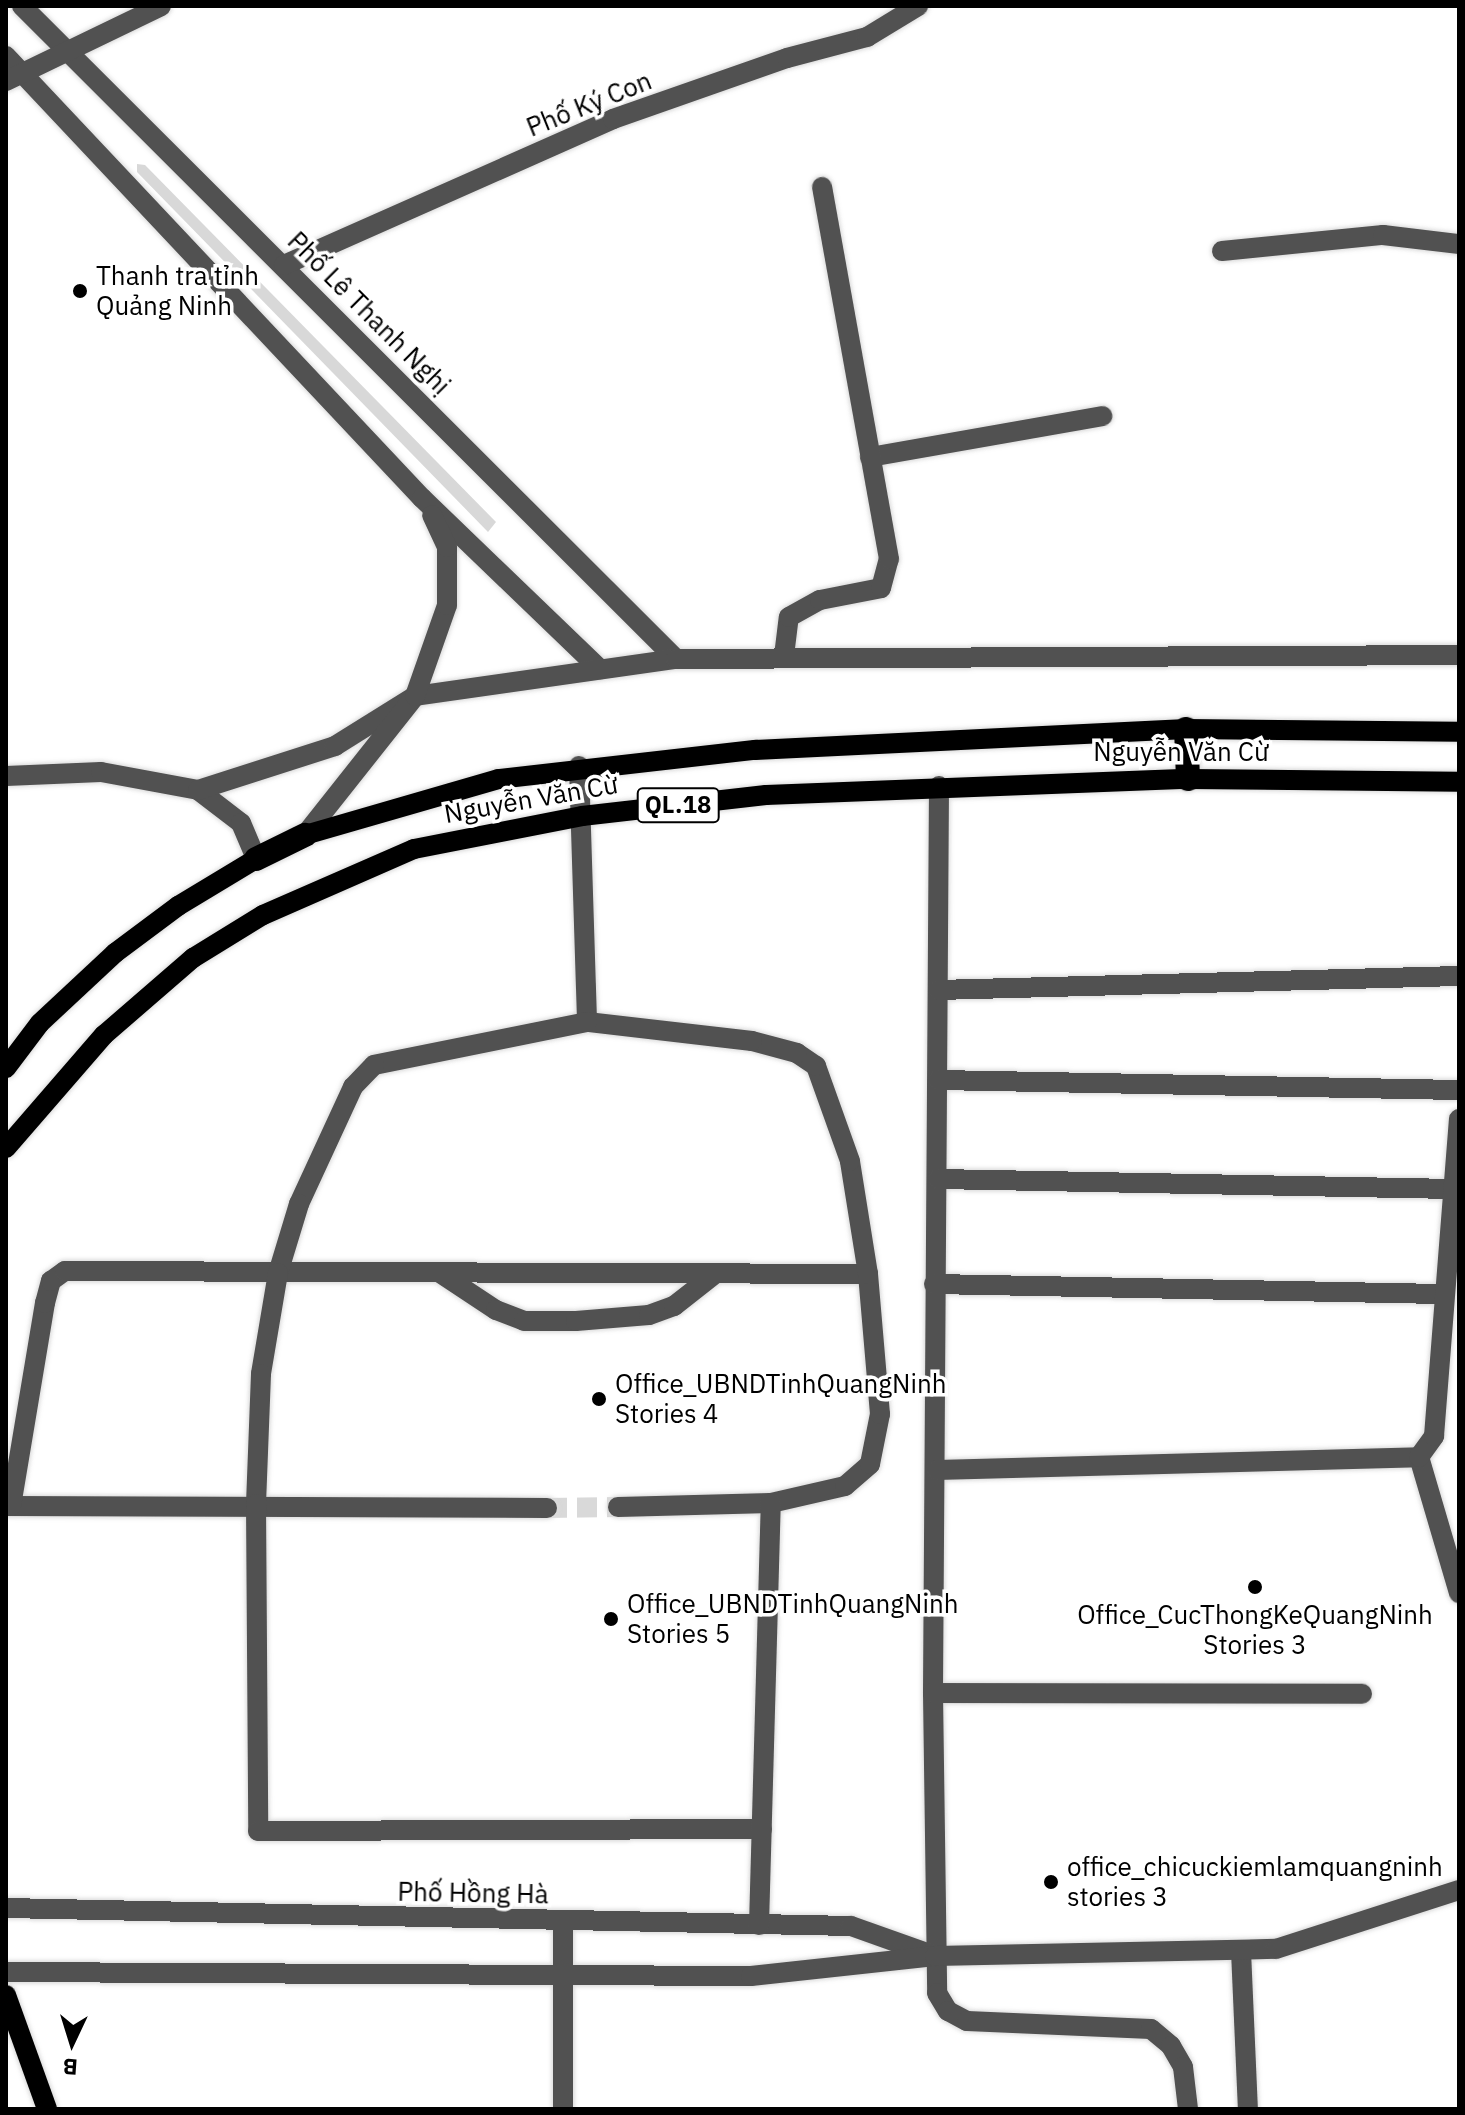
<!DOCTYPE html>
<meta charset="utf-8">
<style>
body{margin:0}
#map{position:relative;width:1465px;height:2115px;overflow:hidden;background:#fff;font-family:"IBM Plex Sans",sans-serif}
div>[style]{position:absolute}
.green>*{inset:0;background:#d8d8d8}
.minor-tunnel>*{height:20px;margin-top:-10px;transform-origin:0;background:repeating-linear-gradient(90deg,#d9d9d9 0 20px,transparent 0 30px)}
.roads{filter:drop-shadow(0 0 2px #dbdbdb) drop-shadow(0 0 2px #dbdbdb)}
.minor>*{height:20px;margin:-10px;padding:0 10px;transform-origin:10px;border-radius:10px;background:#515151}
.major>*{height:20px;margin:-10px;padding:0 10px;transform-origin:10px;border-radius:10px;background:#000}
.highway>*{height:24px;margin:-12px;padding:0 12px;transform-origin:12px;border-radius:12px;background:#000}
.dots>*{width:22px;height:22px;translate:-50% -50%;box-sizing:border-box;border:4px solid #fff;border-radius:50%}
span{translate:-50% -50%;white-space:nowrap;text-align:center;line-height:1.15;-webkit-text-stroke:7px #fff;paint-order:stroke}
.shield-label span{padding:2px 6px;background:#fff;border:2px solid;border-radius:6px;-webkit-text-stroke-width:0}
.shield-label{font-size:24px;color:#000;font-weight:700}
.street-label{font-size:26px;color:#000}
.poi-label{font-size:26px;color:#000}
.left{translate:0 -50%;text-align:left}
.frame{position:absolute;inset:0;border:8px solid #000;pointer-events:none}
.north{position:absolute;left:32px;top:2003px;width:80px;height:80px;-webkit-text-stroke:6px #fff;paint-order:stroke;rotate:184deg;font-size:22px;font-weight:700;line-height:32px;text-align:center;color:#000}
.north::after{content:'';display:block;margin:auto;width:28px;height:36px;background:#000;clip-path:polygon(50% 0,100% 100%,50% 72%,0 100%)}
</style>
<div id="map">
<div class="green">
<i style="clip-path:polygon(137px 164px,145px 165px,496px 522px,488px 532px,137px 172px)"></i>
</div>
<div class="minor-tunnel">
<i style="left:547px;top:1508px;width:71px;rotate:-0.8deg"></i>
</div>
<div class="roads">
<div class="minor">
<i style="left:22px;top:6px;width:924px;rotate:44.96deg"></i>
<i style="left:6px;top:56px;width:607px;rotate:46.74deg"></i>
<i style="left:422px;top:498px;width:247px;rotate:43.9deg"></i>
<i style="left:6px;top:81px;width:172px;rotate:-25.8deg"></i>
<i style="left:1222px;top:251px;width:162px;rotate:-5.7deg"></i>
<i style="left:1383px;top:235px;width:77px;rotate:6.8deg"></i>
<i style="left:284px;top:265px;width:360px;rotate:-23.9deg"></i>
<i style="left:613px;top:119px;width:184px;rotate:-19.3deg"></i>
<i style="left:787px;top:58px;width:83px;rotate:-14.7deg"></i>
<i style="left:867px;top:37px;width:60px;rotate:-31.3deg"></i>
<i style="left:870px;top:457px;width:236px;rotate:-10deg"></i>
<i style="left:784px;top:656px;width:39px;rotate:-83deg"></i>
<i style="left:789px;top:617px;width:35px;rotate:-29deg"></i>
<i style="left:820px;top:600px;width:62px;rotate:-11.1deg"></i>
<i style="left:881px;top:588px;width:30px;rotate:-75deg"></i>
<i style="left:889px;top:559px;width:378px;rotate:-100.2deg"></i>
<i style="left:579px;top:766px;width:256px;rotate:88.2deg"></i>
<i style="left:6px;top:776px;width:95px;rotate:-2.4deg"></i>
<i style="left:101px;top:772px;width:99px;rotate:10.5deg"></i>
<i style="left:198px;top:790px;width:54px;rotate:37.5deg"></i>
<i style="left:241px;top:823px;width:39px;rotate:67deg"></i>
<i style="left:939px;top:786px;width:907px;rotate:90.38deg"></i>
<i style="left:933px;top:1693px;width:300px;rotate:89.2deg"></i>
<i style="left:937px;top:1993px;width:21px;rotate:59deg"></i>
<i style="left:948px;top:2011px;width:21px;rotate:28deg"></i>
<i style="left:967px;top:2021px;width:184px;rotate:2.5deg"></i>
<i style="left:1151px;top:2029px;width:26px;rotate:40deg"></i>
<i style="left:1171px;top:2046px;width:24px;rotate:60deg"></i>
<i style="left:1183px;top:2067px;width:42px;rotate:83.2deg"></i>
<i style="left:198px;top:790px;width:144px;rotate:-17.8deg"></i>
<i style="left:335px;top:746px;width:94px;rotate:-32deg"></i>
<i style="left:415px;top:696px;width:264px;rotate:-8.1deg"></i>
<i style="left:676px;top:659px;width:783px;rotate:-0.29deg"></i>
<i style="left:305px;top:835px;width:177px;rotate:-51.6deg"></i>
<i style="left:415px;top:696px;width:96px;rotate:-70.6deg"></i>
<i style="left:447px;top:605px;width:58px;rotate:-90deg"></i>
<i style="left:447px;top:547px;width:35px;rotate:-115deg"></i>
<i style="left:938px;top:990px;width:521px;rotate:-1.54deg"></i>
<i style="left:938px;top:1080px;width:521px;rotate:1.1deg"></i>
<i style="left:938px;top:1179px;width:514px;rotate:1.11deg"></i>
<i style="left:440px;top:1273px;width:67px;rotate:33.5deg"></i>
<i style="left:496px;top:1310px;width:30px;rotate:21deg"></i>
<i style="left:524px;top:1321px;width:52px"></i>
<i style="left:576px;top:1321px;width:73px;rotate:-4.7deg"></i>
<i style="left:649px;top:1315px;width:27px;rotate:-20deg"></i>
<i style="left:674px;top:1306px;width:52px;rotate:-38deg"></i>
<i style="left:934px;top:1284px;width:509px;rotate:1.13deg"></i>
<i style="left:1419px;top:1457px;width:142px;rotate:73.6deg"></i>
<i style="left:937px;top:1470px;width:482px;rotate:-1.5deg"></i>
<i style="left:1419px;top:1457px;width:26px;rotate:-54deg"></i>
<i style="left:1434px;top:1436px;width:318px;rotate:-85.5deg"></i>
<i style="left:6px;top:1506px;width:541px;rotate:0.21deg"></i>
<i style="left:11px;top:1506px;width:206px;rotate:-80.5deg"></i>
<i style="left:45px;top:1303px;width:23px;rotate:-75deg"></i>
<i style="left:51px;top:1281px;width:17px;rotate:-36deg"></i>
<i style="left:65px;top:1271px;width:803px;rotate:0.21deg"></i>
<i style="left:618px;top:1507px;width:153px;rotate:-1.5deg"></i>
<i style="left:771px;top:1503px;width:76px;rotate:-12.9deg"></i>
<i style="left:845px;top:1486px;width:33px;rotate:-41deg"></i>
<i style="left:870px;top:1464px;width:51px;rotate:-78.7deg"></i>
<i style="left:880px;top:1414px;width:141px;rotate:-94.9deg"></i>
<i style="left:868px;top:1274px;width:114px;rotate:-99.1deg"></i>
<i style="left:850px;top:1161px;width:101px;rotate:-109.7deg"></i>
<i style="left:816px;top:1066px;width:23px;rotate:-146deg"></i>
<i style="left:797px;top:1053px;width:47px;rotate:-165.1deg"></i>
<i style="left:752px;top:1041px;width:166px;rotate:-173.4deg"></i>
<i style="left:587px;top:1022px;width:217px;rotate:168.6deg"></i>
<i style="left:374px;top:1065px;width:30px;rotate:134deg"></i>
<i style="left:353px;top:1087px;width:129px;rotate:114.8deg"></i>
<i style="left:299px;top:1204px;width:72px;rotate:106.9deg"></i>
<i style="left:278px;top:1273px;width:102px;rotate:99.6deg"></i>
<i style="left:261px;top:1374px;width:130px;rotate:92.2deg"></i>
<i style="left:256px;top:1504px;width:327px;rotate:89.6deg"></i>
<i style="left:258px;top:1831px;width:504px;rotate:-0.23deg"></i>
<i style="left:933px;top:1693px;width:429px;rotate:0.1deg"></i>
<i style="left:6px;top:1908px;width:845px;rotate:1.22deg"></i>
<i style="left:851px;top:1926px;width:81px;rotate:19.6deg"></i>
<i style="left:563px;top:1921px;width:188px;rotate:90deg"></i>
<i style="left:759px;top:1925px;width:422px;rotate:-88.4deg"></i>
<i style="left:1241px;top:1951px;width:158px;rotate:87.5deg"></i>
<i style="left:6px;top:1972px;width:745px;rotate:0.31deg"></i>
<i style="left:751px;top:1976px;width:185px;rotate:-6.2deg"></i>
<i style="left:935px;top:1956px;width:341px;rotate:-1.2deg"></i>
<i style="left:1276px;top:1949px;width:192px;rotate:-17.9deg"></i>
</div>
<div class="major">
<i style="left:305px;top:835px;width:202px;rotate:-16.1deg"></i>
<i style="left:499px;top:779px;width:258px;rotate:-6.5deg"></i>
<i style="left:755px;top:750px;width:432px;rotate:-2.8deg"></i>
<i style="left:1186px;top:729px;width:273px;rotate:0.6deg"></i>
<i style="left:6px;top:1068px;width:56px;rotate:-52.9deg"></i>
<i style="left:40px;top:1023px;width:103px;rotate:-43deg"></i>
<i style="left:115px;top:953px;width:79px;rotate:-36.7deg"></i>
<i style="left:178px;top:906px;width:91px;rotate:-31.1deg"></i>
<i style="left:6px;top:1148px;width:150px;rotate:-49.1deg"></i>
<i style="left:104px;top:1035px;width:118px;rotate:-40.9deg"></i>
<i style="left:193px;top:958px;width:82px;rotate:-31.6deg"></i>
<i style="left:263px;top:915px;width:165px;rotate:-23.6deg"></i>
<i style="left:414px;top:849px;width:171px;rotate:-11.1deg"></i>
<i style="left:582px;top:816px;width:185px;rotate:-6.5deg"></i>
<i style="left:766px;top:795px;width:422px;rotate:-2.2deg"></i>
<i style="left:1188px;top:779px;width:271px;rotate:0.6deg"></i>
<i style="left:6px;top:1995px;width:121px;rotate:70.2deg"></i>
</div>
<div class="highway">
<i style="left:1186px;top:729px;width:50px;rotate:87.7deg"></i>
<i style="left:256px;top:859px;width:55px;rotate:-26.1deg"></i>
</div>
</div>
<div class="dots">
<i style="left:80px;top:291px;background:#000"></i>
<i style="left:599px;top:1399px;background:#000"></i>
<i style="left:1255px;top:1587px;background:#000"></i>
<i style="left:611px;top:1619px;background:#000"></i>
<i style="left:1051px;top:1882px;background:#000"></i>
</div>
<div class="shield-label">
<span style="left:678px;top:805px">QL.18</span>
</div>
<div class="street-label">
<span style="left:589px;top:104px;rotate:-22deg">Phố Ký Con</span>
<span style="left:369px;top:313px;rotate:45deg">Phố Lê Thanh Nghị</span>
<span style="left:1181px;top:752px">Nguyễn Văn Cừ</span>
<span style="left:531px;top:799px;rotate:-10deg">Nguyễn Văn Cừ</span>
<span style="left:473px;top:1893px;rotate:1deg">Phố Hồng Hà</span>
</div>
<div class="poi-label">
<span class="left" style="left:96px;top:291px">Thanh tra tỉnh<br>Quảng Ninh</span>
<span class="left" style="left:615px;top:1399px">Office_UBNDTinhQuangNinh<br>Stories 4</span>
<span class="left" style="left:627px;top:1619px">Office_UBNDTinhQuangNinh<br>Stories 5</span>
<span style="left:1255px;top:1630px">Office_CucThongKeQuangNinh<br>Stories 3</span>
<span class="left" style="left:1067px;top:1882px">office_chicuckiemlamquangninh<br>stories 3</span>
</div>
<div class="frame"></div>
<div class="north">B</div>
</div>
